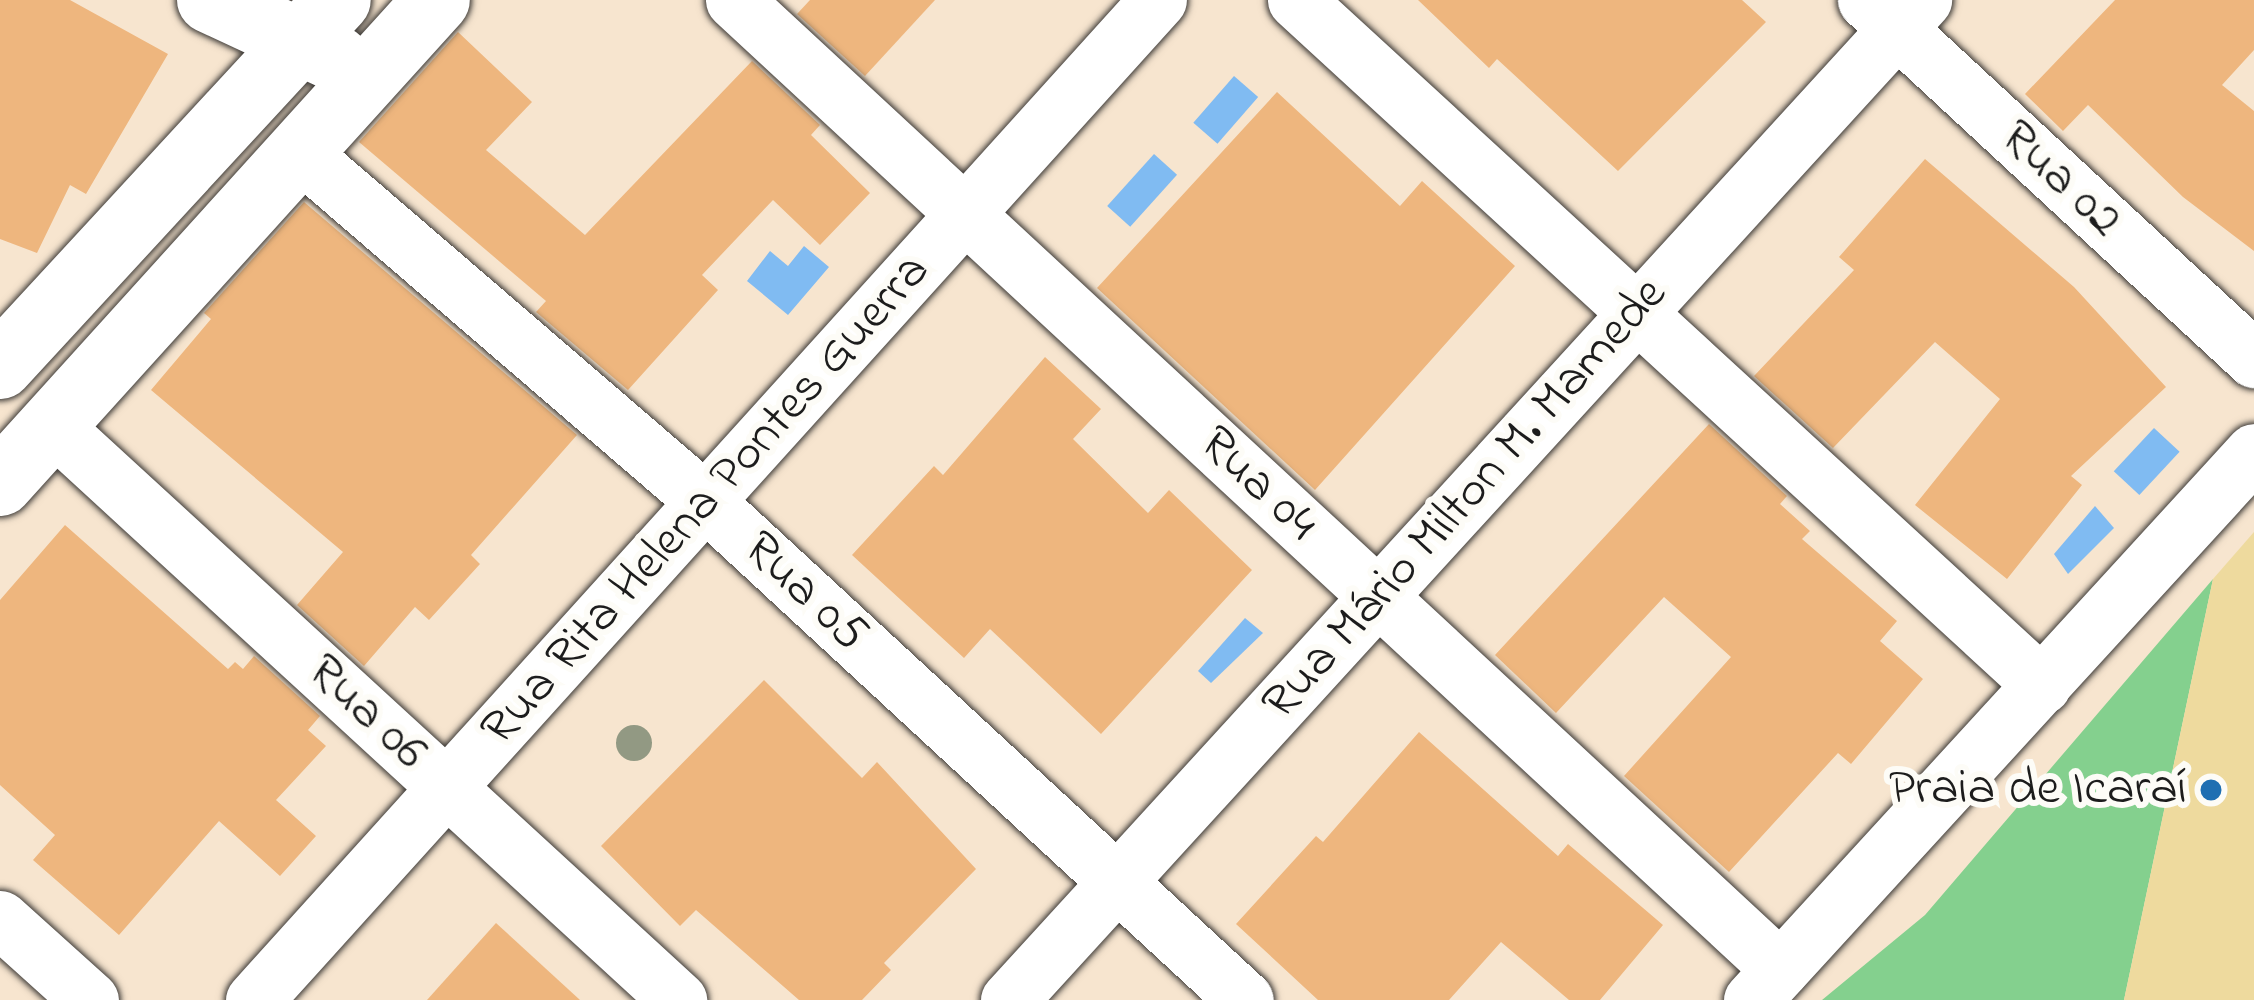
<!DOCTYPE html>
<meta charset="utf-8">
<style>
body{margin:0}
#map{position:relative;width:2254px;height:1000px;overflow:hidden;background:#f7e5cf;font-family:"Indie Flower",sans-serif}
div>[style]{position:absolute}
.green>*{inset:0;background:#84d08e}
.sand>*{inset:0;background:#eeda9e}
.water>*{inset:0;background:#80bbf2;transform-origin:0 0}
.building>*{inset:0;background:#eeb67e}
.roads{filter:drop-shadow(0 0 3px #3d3a37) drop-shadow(0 0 3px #3d3a37)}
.street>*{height:57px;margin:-28.5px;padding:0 28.5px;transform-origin:28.5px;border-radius:28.5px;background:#fff}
.secondary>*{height:66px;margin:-33px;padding:0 33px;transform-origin:33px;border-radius:33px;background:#fff}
.trees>*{width:36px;height:36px;margin:-18px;border-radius:50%;background:#929983}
.dots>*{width:33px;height:33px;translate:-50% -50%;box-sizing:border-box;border:6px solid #fdfcf7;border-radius:50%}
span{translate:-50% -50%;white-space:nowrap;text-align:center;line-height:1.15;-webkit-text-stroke:12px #fdfcf7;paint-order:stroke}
.street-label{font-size:51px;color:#1c1c1c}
.poi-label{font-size:51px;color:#1c1c1c}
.right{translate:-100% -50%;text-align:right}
</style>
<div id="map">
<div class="green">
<i style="clip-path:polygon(2213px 579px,2124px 1000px,1822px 1000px,1925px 915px)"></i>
</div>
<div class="sand">
<i style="clip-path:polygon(2254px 532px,2254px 1000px,2124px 1000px,2213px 579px)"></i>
</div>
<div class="water">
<i style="left:1234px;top:76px;width:32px;height:62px;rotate:41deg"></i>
<i style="left:1154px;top:154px;width:31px;height:70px;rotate:42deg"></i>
<i style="clip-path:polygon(804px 246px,829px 267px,788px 315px,747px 281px,770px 251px,788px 266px)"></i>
<i style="left:2154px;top:428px;width:35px;height:59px;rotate:43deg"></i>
<i style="clip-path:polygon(2095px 506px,2114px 528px,2068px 574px,2054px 554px)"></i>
<i style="clip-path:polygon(1245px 618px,1263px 633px,1211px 683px,1198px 671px)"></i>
</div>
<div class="building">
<i style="clip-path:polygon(0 0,70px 0,168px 54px,86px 194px,70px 185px,37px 253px,0 239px)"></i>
<i style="clip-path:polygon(810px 0,935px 0,865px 76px,797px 14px)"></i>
<i style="clip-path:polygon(1418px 0,1742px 0,1766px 22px,1618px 171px,1497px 59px,1489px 68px)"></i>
<i style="clip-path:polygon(2115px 0,2254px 0,2254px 50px,2222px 85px,2254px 111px,2254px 251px,2183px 197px,2088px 105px,2063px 131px,2025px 94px)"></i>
<i style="clip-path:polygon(458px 32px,532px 102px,486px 150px,585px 235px,752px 61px,820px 125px,811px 135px,870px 193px,820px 245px,773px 200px,702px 275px,718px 290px,628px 390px,536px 312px,546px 301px,359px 142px)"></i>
<i style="clip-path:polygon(1277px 92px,1400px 206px,1422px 181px,1515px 266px,1315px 490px,1097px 288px)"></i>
<i style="clip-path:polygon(1925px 159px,2074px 287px,2166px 387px,2071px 476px,2082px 485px,2007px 579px,1915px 505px,2000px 399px,1935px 342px,1833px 448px,1754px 376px,1854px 270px,1839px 257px)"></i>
<i style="clip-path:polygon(304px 202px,577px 435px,471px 555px,480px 564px,429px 620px,415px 607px,364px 666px,297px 605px,343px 552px,151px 390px,211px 319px,204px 313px)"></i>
<i style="clip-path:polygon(1045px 357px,1101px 409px,1073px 439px,1148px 513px,1169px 490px,1252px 570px,1101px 734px,990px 629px,964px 658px,852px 555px,934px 466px,943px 475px)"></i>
<i style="clip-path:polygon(1709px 424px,1787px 496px,1780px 504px,1810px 531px,1802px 539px,1897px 621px,1880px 641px,1923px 679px,1851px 764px,1838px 753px,1729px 872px,1624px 776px,1731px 657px,1664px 597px,1556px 713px,1495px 655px)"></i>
<i style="clip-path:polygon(65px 525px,228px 669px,235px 662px,243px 669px,254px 656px,320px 716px,308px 730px,326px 746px,276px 800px,316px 836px,280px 876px,219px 821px,119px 935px,33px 860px,55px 835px,0 785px,0 600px)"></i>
<i style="clip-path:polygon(764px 680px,862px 778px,877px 762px,976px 869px,884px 963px,891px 970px,862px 1000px,799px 1000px,696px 910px,680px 926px,601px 846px)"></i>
<i style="clip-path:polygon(1419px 732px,1558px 856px,1568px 844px,1663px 925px,1600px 1000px,1569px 1000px,1501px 942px,1449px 1000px,1318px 1000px,1236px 924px,1316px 836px,1323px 842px)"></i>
<i style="clip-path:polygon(496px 923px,580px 1000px,427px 1000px)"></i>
</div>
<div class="roads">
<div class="street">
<i style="left:734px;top:0;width:1426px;rotate:42.81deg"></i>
<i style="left:1296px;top:0;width:1013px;rotate:42.56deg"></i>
<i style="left:1866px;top:0;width:529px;rotate:42.78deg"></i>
<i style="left:298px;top:151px;width:540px;rotate:40.72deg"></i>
<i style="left:707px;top:503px;width:732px;rotate:42.73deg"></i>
<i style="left:53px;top:426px;width:849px;rotate:42.56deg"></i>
<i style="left:0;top:919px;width:121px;rotate:42deg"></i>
<i style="left:254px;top:1000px;width:1348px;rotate:-47.89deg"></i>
<i style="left:1009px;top:1000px;width:1355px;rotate:-47.57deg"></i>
<i style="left:1752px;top:1000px;width:743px;rotate:-47.51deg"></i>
</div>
<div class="secondary">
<i style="left:210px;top:0;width:140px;rotate:24.9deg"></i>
<i style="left:0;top:366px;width:498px;rotate:-47.3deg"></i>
<i style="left:0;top:483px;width:651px;rotate:-47.86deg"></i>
</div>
</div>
<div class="trees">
<i style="left:634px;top:743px"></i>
</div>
<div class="dots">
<i style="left:2211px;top:790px;background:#1f6fb2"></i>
</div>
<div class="street-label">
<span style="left:2060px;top:180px;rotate:43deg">Rua 02</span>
<span style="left:1257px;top:485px;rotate:43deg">Rua 04</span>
<span style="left:1466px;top:500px;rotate:-48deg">Rua Mário Milton M. Mamede</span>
<span style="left:707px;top:501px;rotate:-48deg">Rua Rita Helena Pontes Guerra</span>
<span style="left:804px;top:593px;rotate:43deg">Rua 05</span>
<span style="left:366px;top:713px;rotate:43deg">Rua 06</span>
</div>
<div class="poi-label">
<span class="right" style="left:2187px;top:790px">Praia de Icaraí</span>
</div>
</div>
